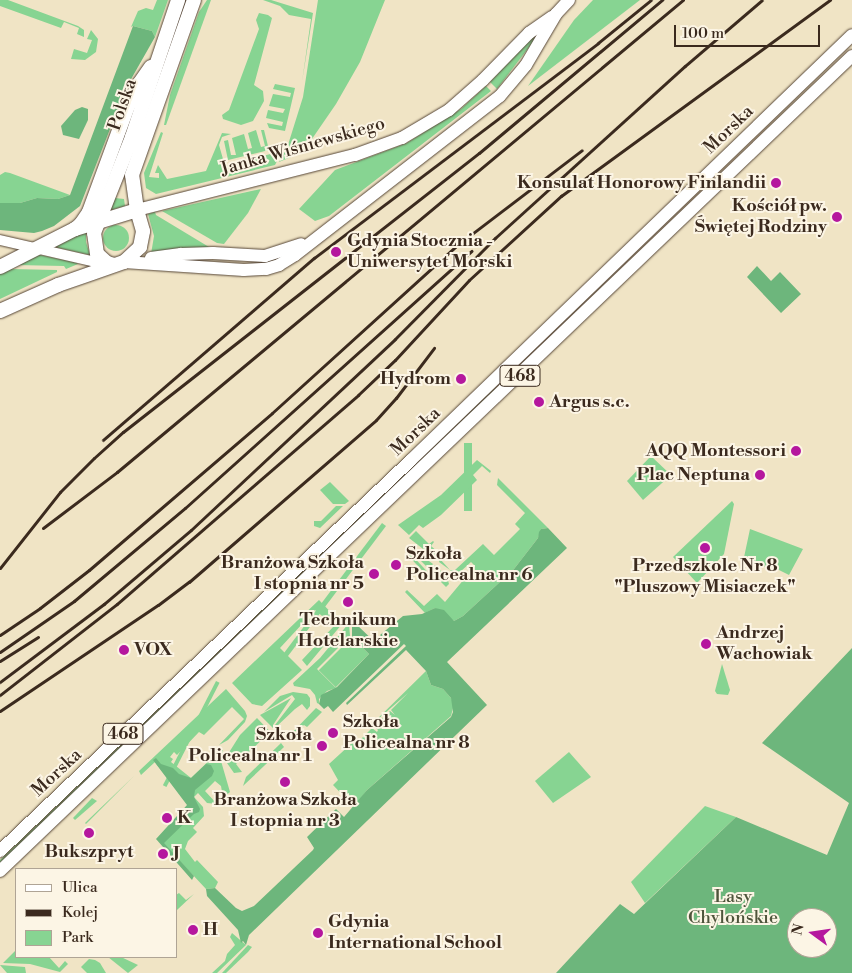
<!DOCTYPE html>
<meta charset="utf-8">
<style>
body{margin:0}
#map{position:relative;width:852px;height:973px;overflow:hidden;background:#f0e4c5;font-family:"Libre Bodoni",serif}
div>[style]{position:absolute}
.green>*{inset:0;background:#87d492;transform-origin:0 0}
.round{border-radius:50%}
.forest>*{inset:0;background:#6db67c}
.roads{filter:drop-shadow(0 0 1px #564637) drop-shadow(0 0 1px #564637)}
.minor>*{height:10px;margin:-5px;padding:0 5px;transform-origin:5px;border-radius:5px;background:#fff}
.major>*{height:12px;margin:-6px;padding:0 6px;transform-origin:6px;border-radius:6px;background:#fff}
.highway>*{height:14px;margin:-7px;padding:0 7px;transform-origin:7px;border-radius:7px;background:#fff}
.rail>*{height:3px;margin:-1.5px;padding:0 1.5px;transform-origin:1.5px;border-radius:1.5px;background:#3b2a1e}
.dots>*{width:14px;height:14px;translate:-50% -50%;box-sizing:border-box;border:2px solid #fcf5e5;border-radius:50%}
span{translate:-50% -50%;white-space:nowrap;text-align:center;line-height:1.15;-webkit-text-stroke:4px #fcf5e5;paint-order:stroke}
.shield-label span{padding:1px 4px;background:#fcf5e5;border:1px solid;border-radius:4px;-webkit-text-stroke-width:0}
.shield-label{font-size:16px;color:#3b2a1e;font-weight:700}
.street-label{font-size:18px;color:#3b2a1e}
.poi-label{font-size:18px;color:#3b2a1e;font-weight:700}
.right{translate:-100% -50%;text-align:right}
.left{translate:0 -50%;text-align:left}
.park-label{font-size:18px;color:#4e543b}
.legend{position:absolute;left:15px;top:868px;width:162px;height:90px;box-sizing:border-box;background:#fcf5e5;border:1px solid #afa495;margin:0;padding:6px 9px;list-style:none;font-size:15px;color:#3b2a1e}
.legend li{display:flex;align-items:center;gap:10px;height:25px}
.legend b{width:25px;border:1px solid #afa495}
.north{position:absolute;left:787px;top:908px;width:50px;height:50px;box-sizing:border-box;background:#fcf5e5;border:1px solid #afa495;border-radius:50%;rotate:284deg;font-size:14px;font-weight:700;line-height:20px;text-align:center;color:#3b2a1e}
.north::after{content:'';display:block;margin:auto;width:18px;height:22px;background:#b5179e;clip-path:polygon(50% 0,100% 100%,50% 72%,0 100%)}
.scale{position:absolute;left:674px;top:25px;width:146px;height:22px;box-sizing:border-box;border:2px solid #3b2a1e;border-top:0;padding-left:6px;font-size:15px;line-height:18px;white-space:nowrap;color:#3b2a1e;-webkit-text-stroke:4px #fcf5e5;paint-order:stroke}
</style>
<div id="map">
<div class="green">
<i style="clip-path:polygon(0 0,8px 0,78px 26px,84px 30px,84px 37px,77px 34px,79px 28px,64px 22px,61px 28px,0 6px)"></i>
<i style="clip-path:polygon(157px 0,168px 0,155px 37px,152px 31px,133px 26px,131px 27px,138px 11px,146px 8px,153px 10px)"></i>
<i style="clip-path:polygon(207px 0,211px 0,166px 125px,164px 125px,170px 95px,199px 12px)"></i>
<i style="clip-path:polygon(263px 0,271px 0,313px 13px,302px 82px,311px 19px,289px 15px,280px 6px)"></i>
<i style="clip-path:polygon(318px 0,385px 0,360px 62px,336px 104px,303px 152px,279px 162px,287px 148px,303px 97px)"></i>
<i style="clip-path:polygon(593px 0,640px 0,528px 86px,574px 20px)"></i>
<i style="clip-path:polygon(259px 13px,268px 15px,272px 18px,254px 85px,263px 91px,264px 101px,253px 121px,241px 125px,223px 119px,222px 115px,229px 110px,259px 29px,256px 20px)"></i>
<i style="clip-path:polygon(91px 30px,98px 39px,96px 52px,85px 60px,71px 59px,74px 49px,87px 53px,92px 40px,87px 39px)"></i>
<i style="clip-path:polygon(534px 36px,536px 38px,497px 89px,490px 82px)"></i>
<i style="clip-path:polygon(275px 84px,295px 88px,285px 131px,269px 128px,267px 123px,282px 126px,283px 122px,266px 118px,268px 110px,283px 113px,285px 109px,269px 106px,273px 94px,290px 97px,291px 93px,273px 89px)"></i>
<i style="clip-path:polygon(486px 86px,491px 91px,329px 216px,315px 221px,299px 209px,335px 170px,407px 143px,461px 109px)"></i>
<i style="clip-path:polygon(256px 130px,261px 147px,265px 146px,261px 130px,264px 130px,269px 150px,228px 160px,224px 141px,228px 140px,231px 155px,236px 155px,232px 138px,244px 134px,248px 149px,252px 148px,248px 133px)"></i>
<i style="clip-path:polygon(161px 132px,163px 133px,149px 177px,159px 178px,159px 173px,155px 173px,158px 165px,167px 179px,206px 171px,222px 133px,231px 134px,222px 137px,219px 145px,225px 166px,282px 151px,275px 165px,156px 194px,146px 188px,144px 173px)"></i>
<i style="clip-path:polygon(5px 172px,10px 173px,70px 195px,58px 199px,37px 198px,20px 203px,0 203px,0 175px)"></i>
<i style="clip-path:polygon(261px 189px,248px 213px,224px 244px,217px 243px,162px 211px)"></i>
<i style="clip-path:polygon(115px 198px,124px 199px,125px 206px,111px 210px)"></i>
<i style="clip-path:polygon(155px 212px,156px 215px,209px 247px,151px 254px,154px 236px,148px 214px)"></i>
<i class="round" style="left:103px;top:225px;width:26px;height:26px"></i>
<i style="clip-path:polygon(86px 232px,86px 242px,90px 255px,50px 246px)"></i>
<i style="clip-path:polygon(36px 254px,77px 263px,78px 264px,66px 269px,64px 266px,15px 265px)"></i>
<i style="clip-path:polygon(9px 267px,11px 269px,57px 270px,57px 272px,0 299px,0 273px)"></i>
<i style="clip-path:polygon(494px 389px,496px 392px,0 863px,0 860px)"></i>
<i style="left:464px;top:443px;width:8px;height:68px"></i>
<i style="clip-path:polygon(651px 456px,671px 475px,643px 500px,627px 481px)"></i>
<i style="clip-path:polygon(477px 460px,491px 471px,490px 473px,482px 466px,473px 475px,477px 480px,441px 515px,423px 528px,419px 525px,409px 535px,398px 525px,441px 495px)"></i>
<i style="clip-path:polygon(498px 478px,548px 528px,541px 529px,538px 538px,514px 569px,463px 616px,454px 621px,435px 608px,425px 613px,405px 592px,407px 590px,424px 606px,437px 594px,445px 602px,475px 566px,471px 562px,460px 572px,454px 573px,450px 570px,439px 562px,440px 559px,450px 570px,455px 570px,483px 544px,494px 555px,520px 529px,515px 524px,525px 513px,497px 485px)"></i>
<i style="clip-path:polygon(330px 482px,349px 501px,345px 504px,333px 504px,320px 490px)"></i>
<i style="clip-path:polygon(732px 501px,734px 504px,724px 554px,697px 583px,673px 557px)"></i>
<i style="clip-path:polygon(336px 506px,343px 506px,320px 528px,314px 526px,314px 521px,321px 521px)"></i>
<i style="left:382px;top:523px;width:5px;height:216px;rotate:37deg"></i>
<i style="clip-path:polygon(750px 529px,803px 549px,789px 575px,777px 569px,743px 562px)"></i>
<i style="clip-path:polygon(416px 531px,429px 544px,433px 541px,434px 542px,431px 546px,439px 553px,436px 559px,409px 538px)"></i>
<i style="clip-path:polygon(409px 546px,433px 564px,429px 569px,407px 547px)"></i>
<i style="left:408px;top:551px;width:40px;height:3px;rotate:47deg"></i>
<i style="clip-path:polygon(435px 565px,447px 577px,449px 584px,446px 587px,430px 571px)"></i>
<i style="clip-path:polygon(319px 600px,342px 624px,307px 666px,302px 660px,334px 626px,315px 610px,280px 648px,302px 670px,262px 706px,252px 704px,232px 683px)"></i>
<i style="clip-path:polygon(349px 623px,350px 636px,317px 669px,336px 688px,327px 691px,319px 699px,319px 704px,317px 703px,315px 695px,310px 689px,294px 686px,293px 683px,320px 658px)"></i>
<i style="left:352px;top:637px;width:24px;height:47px;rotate:45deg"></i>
<i style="clip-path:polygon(722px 664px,730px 690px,728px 695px,717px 694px,715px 691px)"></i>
<i style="clip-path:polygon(426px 671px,431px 685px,443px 689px,451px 698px,454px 704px,451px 716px,367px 790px,354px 807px,333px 785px,338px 780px,329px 764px,352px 743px,355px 745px,357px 743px,361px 746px,363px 745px,359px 741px,372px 728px,377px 732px,378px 730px,374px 726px,390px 711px,395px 715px,391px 710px,408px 693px,369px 727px)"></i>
<i style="left:216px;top:681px;width:4px;height:117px;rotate:27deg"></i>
<i style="clip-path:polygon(226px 689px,245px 711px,247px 716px,245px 722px,228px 740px,219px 745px,244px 719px,232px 707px,204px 735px,199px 732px,177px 755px,174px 752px,170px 757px,173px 759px,171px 762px,191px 778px,219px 751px,223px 750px,221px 761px,230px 792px,223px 798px,221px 786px,215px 781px,205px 791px,217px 804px,207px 803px,198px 793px,194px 797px,203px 807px,204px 816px,193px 828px,197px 832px,188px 841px,185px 849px,195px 862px,197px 860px,218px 882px,215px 888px,206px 889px,163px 843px,194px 813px,155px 762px,141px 775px,139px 771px)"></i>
<i style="clip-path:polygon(293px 692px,307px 694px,310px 698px,310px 706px,307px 710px,302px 704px,295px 709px,276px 727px,282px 733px,279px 735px,275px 730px,275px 725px,295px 699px,292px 695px,264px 712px,280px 696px)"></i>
<i style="clip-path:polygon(291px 698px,273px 725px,273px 728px,260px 715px)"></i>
<i style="clip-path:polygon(316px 708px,322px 712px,307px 727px,304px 725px,287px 738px)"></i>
<i style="clip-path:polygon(257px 718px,276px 738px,274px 740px,268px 734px,236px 764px,242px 772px,234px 773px,227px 763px,228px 754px,240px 735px)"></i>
<i style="clip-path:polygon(281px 743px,284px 747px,243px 786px,246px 777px)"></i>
<i style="clip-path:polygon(569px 752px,591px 777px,553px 803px,535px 781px)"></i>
<i style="clip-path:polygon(134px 776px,86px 824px,85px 823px)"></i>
<i style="clip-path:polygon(92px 798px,97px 801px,75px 820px,73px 818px)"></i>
<i style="clip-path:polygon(705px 806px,736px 817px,645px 903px,631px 882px)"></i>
<i style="clip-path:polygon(179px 893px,186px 900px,194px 894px,177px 910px,176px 895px)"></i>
<i style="clip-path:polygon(232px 933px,246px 945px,217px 973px,212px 973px,225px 961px,227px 954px,235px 945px,230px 937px)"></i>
<i style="clip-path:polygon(248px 945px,252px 947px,248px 952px,226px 973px,222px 973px)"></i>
<i style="clip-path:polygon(16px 950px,16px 957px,49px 957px,59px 968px,65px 961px,68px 964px,60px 972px,30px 964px,3px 963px)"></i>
<i style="clip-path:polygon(108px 957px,121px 957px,138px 965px,128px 973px)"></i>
<i style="clip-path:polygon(89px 959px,95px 960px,100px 963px,106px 973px,87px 973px,81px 967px)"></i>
<i style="clip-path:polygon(0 965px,25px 967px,26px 973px,7px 973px)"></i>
</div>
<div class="forest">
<i style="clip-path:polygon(133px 26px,152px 31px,155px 37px,126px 88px,80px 206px,54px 226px,42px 231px,34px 233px,0 230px,0 203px,20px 203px,37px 198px,58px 199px,70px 195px)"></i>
<i style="clip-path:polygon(82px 107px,88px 109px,88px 120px,79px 139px,63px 135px,61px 126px,75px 110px)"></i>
<i style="clip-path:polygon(757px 266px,771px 281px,780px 272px,801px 294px,781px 313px,747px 277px)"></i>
<i style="clip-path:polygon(548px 528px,567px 548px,447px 662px,487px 705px,249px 935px,246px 945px,243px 941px,241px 943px,238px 930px,207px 896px,206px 889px,215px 888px,236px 908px,242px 911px,254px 906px,313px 850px,314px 848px,307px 837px,336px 809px,344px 817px,367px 790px,451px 717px,453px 712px,451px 698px,443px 689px,431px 685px,426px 671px,406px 650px,347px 705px,346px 703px,406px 646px,404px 644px,333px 712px,328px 706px,324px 709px,319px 704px,321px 695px,337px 687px,369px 654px,352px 637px,352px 624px,357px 625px,378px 645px,384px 639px,380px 635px,403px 616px,422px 614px,435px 608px,444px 610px,454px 621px,463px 616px,514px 569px,538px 538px,539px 532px,541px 529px)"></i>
<i style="clip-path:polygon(evenodd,852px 648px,852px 973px,556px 973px,620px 904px,634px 914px,736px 817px,827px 855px,849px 803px,762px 743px,852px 648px,797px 918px,827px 918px,827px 948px,797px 948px,797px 918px)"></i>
<i style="clip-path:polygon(156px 758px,161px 764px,173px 768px,179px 774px,191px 778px,206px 764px,211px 765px,214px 771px,212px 776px,195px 790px,194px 797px,200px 809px,199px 812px,194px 814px,164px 843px,194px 876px,192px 880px,156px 839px,187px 805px,153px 760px)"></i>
</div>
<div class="roads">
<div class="minor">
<i style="left:0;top:240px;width:112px;rotate:12.9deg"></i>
</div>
<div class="major">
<i style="left:137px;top:210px;width:225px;rotate:-14.2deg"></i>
<i style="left:355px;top:155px;width:50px;rotate:-19.9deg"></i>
<i style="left:402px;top:138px;width:55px;rotate:-30.8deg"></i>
<i style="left:449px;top:110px;width:45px;rotate:-41.4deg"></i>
<i style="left:483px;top:80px;width:66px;rotate:-45.6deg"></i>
<i style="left:529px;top:33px;width:28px;rotate:-35deg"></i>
<i style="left:151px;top:258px;width:30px;rotate:-8deg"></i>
<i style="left:181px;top:254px;width:32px;rotate:-2deg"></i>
<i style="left:213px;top:253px;width:52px;rotate:3.3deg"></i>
<i style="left:265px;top:256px;width:38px;rotate:-18deg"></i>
<i style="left:124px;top:262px;width:120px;rotate:3.8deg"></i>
<i style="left:244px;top:270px;width:22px;rotate:-3deg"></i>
<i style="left:266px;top:269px;width:14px;rotate:-17deg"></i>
<i style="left:279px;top:265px;width:19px;rotate:-32deg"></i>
<i style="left:295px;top:255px;width:259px;rotate:-37.8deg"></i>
<i style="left:500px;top:96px;width:40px;rotate:-50deg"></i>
<i style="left:526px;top:65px;width:59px;rotate:-59.5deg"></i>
<i style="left:556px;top:14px;width:19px;rotate:-47deg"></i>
<i style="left:0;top:851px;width:567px;rotate:-43.57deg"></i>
<i style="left:411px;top:460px;width:612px;rotate:-43.94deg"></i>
<i style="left:0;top:871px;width:1179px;rotate:-43.73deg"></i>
</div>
<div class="highway">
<i style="left:75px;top:229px;width:8px;rotate:-40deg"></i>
<i style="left:81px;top:224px;width:14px;rotate:-56deg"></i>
<i style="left:89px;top:212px;width:113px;rotate:-69.8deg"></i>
<i style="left:128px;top:106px;width:25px;rotate:-63deg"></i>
<i style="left:139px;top:84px;width:21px;rotate:-55deg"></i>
<i style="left:114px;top:265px;width:7px;rotate:-164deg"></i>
<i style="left:107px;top:263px;width:13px;rotate:-138deg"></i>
<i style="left:97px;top:254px;width:21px;rotate:-98deg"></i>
<i style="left:94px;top:233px;width:103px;rotate:-68.4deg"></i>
<i style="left:132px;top:137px;width:145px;rotate:-71.4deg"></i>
<i style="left:0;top:267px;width:84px;rotate:-26.9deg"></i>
<i style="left:75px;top:229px;width:65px;rotate:-17deg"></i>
<i style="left:0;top:311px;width:64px;rotate:-24.1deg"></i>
<i style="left:58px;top:285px;width:70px;rotate:-19.2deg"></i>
<i style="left:124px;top:262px;width:22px;rotate:-43deg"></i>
<i style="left:140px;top:247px;width:16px;rotate:-79deg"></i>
<i style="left:143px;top:231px;width:22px;rotate:-106deg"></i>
<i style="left:137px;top:210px;width:35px;rotate:-98deg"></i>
<i style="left:132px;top:175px;width:186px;rotate:-70.5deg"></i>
</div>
</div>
<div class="rail">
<i style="left:103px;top:440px;width:279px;rotate:-40.8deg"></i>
<i style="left:314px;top:258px;width:356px;rotate:-37.1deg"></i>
<i style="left:598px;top:43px;width:68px;rotate:-39.1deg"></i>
<i style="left:43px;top:528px;width:93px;rotate:-37.1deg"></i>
<i style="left:117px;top:472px;width:737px;rotate:-39.83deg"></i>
<i style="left:0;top:568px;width:97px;rotate:-51.7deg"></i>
<i style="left:60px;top:492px;width:48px;rotate:-45deg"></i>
<i style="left:94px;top:458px;width:39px;rotate:-42deg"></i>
<i style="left:123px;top:432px;width:452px;rotate:-38.1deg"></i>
<i style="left:479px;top:153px;width:239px;rotate:-39.9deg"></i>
<i style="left:0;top:635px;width:48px;rotate:-34deg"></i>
<i style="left:40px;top:608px;width:62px;rotate:-37.8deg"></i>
<i style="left:89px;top:570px;width:241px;rotate:-40.6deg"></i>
<i style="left:272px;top:413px;width:248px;rotate:-42.2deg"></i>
<i style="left:456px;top:246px;width:158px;rotate:-37.3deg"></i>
<i style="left:0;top:652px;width:90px;rotate:-34.6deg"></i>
<i style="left:74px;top:601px;width:145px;rotate:-40deg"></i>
<i style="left:185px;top:508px;width:385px;rotate:-41.9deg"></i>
<i style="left:0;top:661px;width:45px;rotate:-32.3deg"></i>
<i style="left:0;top:682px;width:130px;rotate:-36.9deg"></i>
<i style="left:104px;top:604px;width:114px;rotate:-40.4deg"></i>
<i style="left:191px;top:530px;width:279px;rotate:-43.1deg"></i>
<i style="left:395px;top:339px;width:142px;rotate:-45.3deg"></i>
<i style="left:495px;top:238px;width:256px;rotate:-42.2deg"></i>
<i style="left:685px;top:66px;width:101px;rotate:-40.6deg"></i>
<i style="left:0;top:695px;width:148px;rotate:-37.9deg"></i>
<i style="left:117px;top:604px;width:319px;rotate:-40.9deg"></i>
<i style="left:358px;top:395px;width:51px;rotate:-43.4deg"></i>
<i style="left:395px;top:360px;width:109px;rotate:-47.2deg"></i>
<i style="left:469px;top:280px;width:125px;rotate:-42.4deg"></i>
<i style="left:561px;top:196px;width:333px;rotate:-36.1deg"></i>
<i style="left:0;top:711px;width:190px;rotate:-33.9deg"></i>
<i style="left:158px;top:605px;width:39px;rotate:-37deg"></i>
<i style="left:189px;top:582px;width:247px;rotate:-40.9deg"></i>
<i style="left:376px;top:420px;width:30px;rotate:-48deg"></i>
<i style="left:396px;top:398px;width:63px;rotate:-52.8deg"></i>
</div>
<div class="dots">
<i style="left:776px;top:183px;background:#b5179e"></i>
<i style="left:837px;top:217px;background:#b5179e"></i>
<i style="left:336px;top:252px;background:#b5179e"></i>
<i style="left:461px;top:379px;background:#b5179e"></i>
<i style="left:539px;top:402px;background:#b5179e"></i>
<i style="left:796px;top:451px;background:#b5179e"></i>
<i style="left:760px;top:475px;background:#b5179e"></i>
<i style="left:705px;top:548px;background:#b5179e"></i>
<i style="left:396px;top:565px;background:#b5179e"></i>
<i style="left:374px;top:574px;background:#b5179e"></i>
<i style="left:348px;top:602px;background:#b5179e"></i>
<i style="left:706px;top:644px;background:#b5179e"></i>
<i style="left:124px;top:650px;background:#b5179e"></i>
<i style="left:333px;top:733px;background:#b5179e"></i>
<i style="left:322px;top:746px;background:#b5179e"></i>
<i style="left:285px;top:782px;background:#b5179e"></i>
<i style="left:167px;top:818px;background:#b5179e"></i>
<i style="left:89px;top:833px;background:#b5179e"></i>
<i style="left:163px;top:854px;background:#b5179e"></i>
<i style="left:193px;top:930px;background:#b5179e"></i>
<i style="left:318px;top:933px;background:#b5179e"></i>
</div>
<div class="shield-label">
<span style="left:520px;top:376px">468</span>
<span style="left:123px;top:734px">468</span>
</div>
<div class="street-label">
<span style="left:123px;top:105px;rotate:-71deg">Polska</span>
<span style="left:729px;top:130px;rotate:-44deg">Morska</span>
<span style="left:303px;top:147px;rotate:-16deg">Janka Wiśniewskiego</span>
<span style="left:416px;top:432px;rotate:-44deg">Morska</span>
<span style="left:57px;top:773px;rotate:-43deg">Morska</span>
</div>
<div class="poi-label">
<span class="right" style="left:766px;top:183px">Konsulat Honorowy Finlandii</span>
<span class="right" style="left:827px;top:217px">Kościół pw.<br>Świętej Rodziny</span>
<span class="left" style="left:347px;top:252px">Gdynia Stocznia -<br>Uniwersytet Morski</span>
<span class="right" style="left:451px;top:379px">Hydrom</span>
<span class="left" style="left:549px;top:402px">Argus s.c.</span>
<span class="right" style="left:786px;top:451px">AQQ Montessori</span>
<span class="right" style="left:750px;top:475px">Plac Neptuna</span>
<span class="left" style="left:406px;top:565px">Szkoła<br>Policealna nr 6</span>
<span class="right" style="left:364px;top:574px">Branżowa Szkoła<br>I stopnia nr 5</span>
<span style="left:705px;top:577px">Przedszkole Nr 8<br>"Pluszowy Misiaczek"</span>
<span style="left:348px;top:631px">Technikum<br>Hotelarskie</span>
<span class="left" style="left:716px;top:644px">Andrzej<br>Wachowiak</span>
<span class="left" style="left:134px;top:650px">VOX</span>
<span class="left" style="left:343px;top:733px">Szkoła<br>Policealna nr 8</span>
<span class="right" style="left:312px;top:746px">Szkoła<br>Policealna nr 1</span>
<span style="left:285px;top:811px">Branżowa Szkoła<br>I stopnia nr 3</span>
<span class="left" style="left:177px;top:818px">K</span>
<span style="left:89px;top:852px">Bukszpryt</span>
<span class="left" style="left:173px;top:854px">J</span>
<span class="left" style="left:328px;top:933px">Gdynia<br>International School</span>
<span class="left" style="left:203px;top:930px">H</span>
</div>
<div class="park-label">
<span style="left:733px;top:908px">Lasy<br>Chylońskie</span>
</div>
<ul class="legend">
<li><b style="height:6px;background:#fff"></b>Ulica</li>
<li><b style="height:6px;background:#3b2a1e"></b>Kolej</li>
<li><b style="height:14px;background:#87d492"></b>Park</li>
</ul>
<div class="north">N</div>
<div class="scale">100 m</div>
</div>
